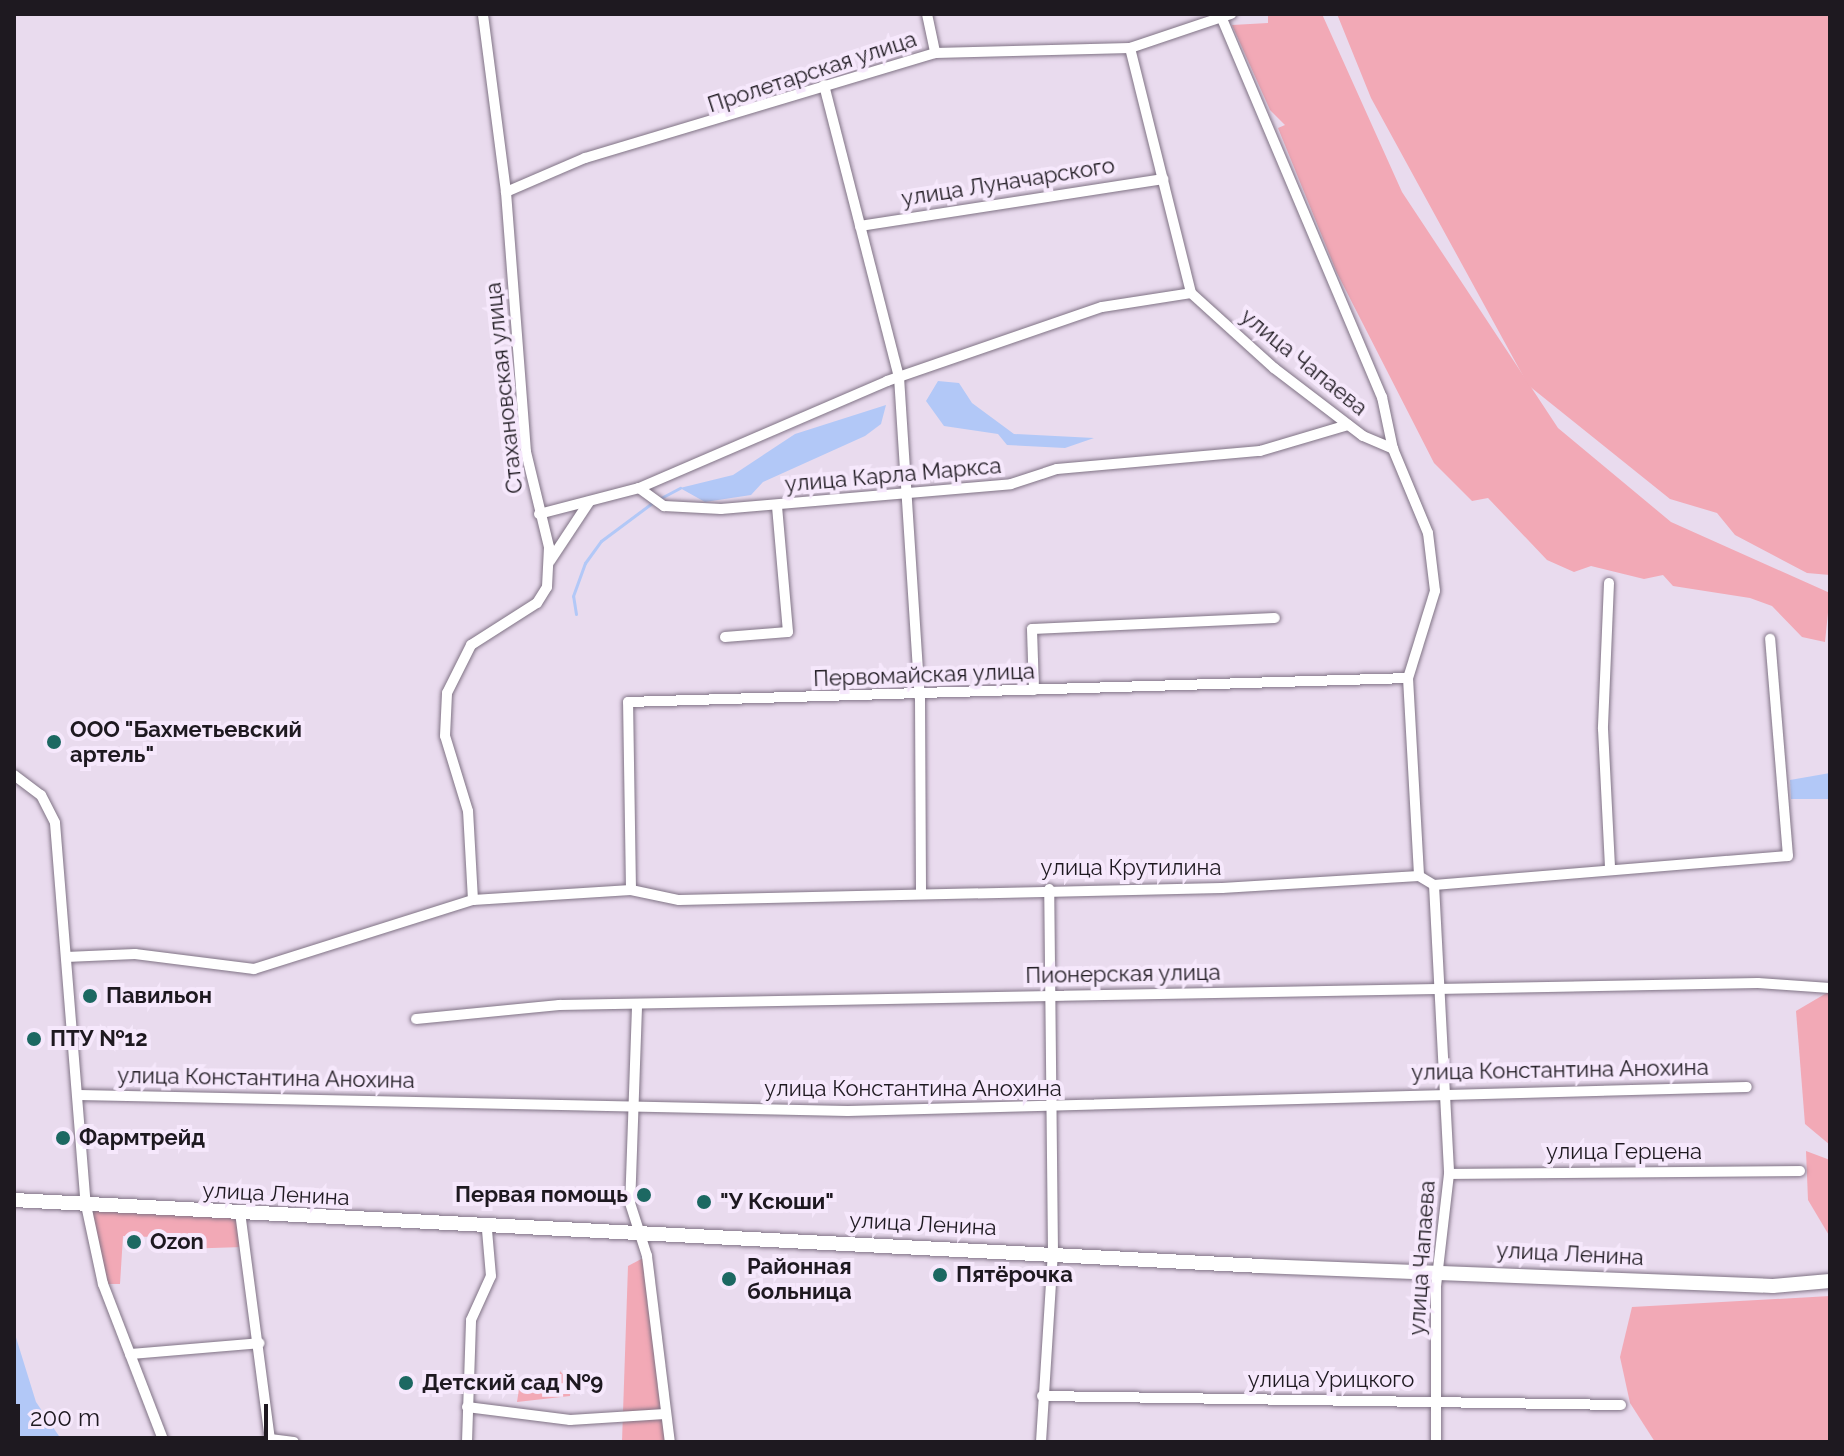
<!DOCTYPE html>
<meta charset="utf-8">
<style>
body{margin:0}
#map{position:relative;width:1844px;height:1456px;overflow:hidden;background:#e9dbee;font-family:Raleway,sans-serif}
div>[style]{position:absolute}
.green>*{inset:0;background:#f2a9b6}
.water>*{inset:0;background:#b2c8f7}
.stream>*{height:3px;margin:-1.5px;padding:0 1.5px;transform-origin:1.5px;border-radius:1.5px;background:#b2c8f7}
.roads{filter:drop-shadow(0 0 2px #807385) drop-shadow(0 0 2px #807385)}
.minor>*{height:10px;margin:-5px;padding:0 5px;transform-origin:5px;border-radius:5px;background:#fff}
.secondary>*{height:14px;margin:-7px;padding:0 7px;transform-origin:7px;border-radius:7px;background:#fff}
.dots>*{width:22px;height:22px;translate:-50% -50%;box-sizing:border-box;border:4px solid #f6e8fc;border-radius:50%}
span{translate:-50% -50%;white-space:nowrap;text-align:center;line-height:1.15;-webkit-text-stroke:8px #f6e8fc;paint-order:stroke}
.street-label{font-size:22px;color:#1e1920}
.poi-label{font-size:22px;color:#1e1920;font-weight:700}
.left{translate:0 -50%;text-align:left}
.right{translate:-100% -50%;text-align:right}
.frame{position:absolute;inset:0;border:16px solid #1e1920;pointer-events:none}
.scale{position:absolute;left:16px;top:1404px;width:252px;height:36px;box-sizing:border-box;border:4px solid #1e1920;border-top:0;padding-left:10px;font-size:24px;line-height:28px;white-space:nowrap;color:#1e1920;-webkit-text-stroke:6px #f6e8fc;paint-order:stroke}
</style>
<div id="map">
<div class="green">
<i style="clip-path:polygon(1268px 14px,1322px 14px,1402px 192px,1558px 428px,1671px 522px,1830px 593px,1825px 642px,1802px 637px,1772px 606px,1750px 598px,1673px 586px,1663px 575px,1644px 579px,1591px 566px,1574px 572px,1547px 560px,1488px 498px,1472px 501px,1434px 463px,1337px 273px,1278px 128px,1285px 125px,1270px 110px,1232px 25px,1268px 23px)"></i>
<i style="clip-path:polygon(1337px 14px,1830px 14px,1830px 575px,1807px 573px,1735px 535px,1717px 513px,1670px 499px,1528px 385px,1371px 98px)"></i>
<i style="clip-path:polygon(1830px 991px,1830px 1145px,1805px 1124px,1796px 1011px)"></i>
<i style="clip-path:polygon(1806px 1151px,1830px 1160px,1830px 1237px,1808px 1200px)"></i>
<i style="clip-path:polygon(86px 1205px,240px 1212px,243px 1247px,181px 1249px,181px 1238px,123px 1236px,120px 1284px,103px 1284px)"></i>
<i style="clip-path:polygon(647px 1256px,670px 1442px,622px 1442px,628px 1266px)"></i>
<i style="clip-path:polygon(1830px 1296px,1830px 1442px,1655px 1442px,1630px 1403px,1620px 1357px,1632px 1307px)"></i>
<i style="clip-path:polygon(560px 1371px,571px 1383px,570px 1396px,517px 1402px,520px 1382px,559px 1384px)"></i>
</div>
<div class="water">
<i style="clip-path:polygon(938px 381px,959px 383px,972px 403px,1014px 434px,1094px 438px,1065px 448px,1007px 445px,998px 434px,944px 426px,926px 401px)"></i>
<i style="clip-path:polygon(886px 405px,881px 424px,865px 436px,763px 482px,751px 495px,705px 502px,680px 488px,733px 475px,795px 434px)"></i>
<i style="clip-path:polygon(1830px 773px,1830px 799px,1791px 799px,1790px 780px)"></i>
<i style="clip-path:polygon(14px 1331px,36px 1402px,63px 1442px,14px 1442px)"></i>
</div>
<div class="stream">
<i style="left:659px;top:499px;width:24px;rotate:-28deg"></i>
<i style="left:576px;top:614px;width:18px;rotate:-99deg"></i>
<i style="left:573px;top:596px;width:35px;rotate:-70deg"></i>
<i style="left:585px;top:563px;width:27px;rotate:-54deg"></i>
<i style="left:601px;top:541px;width:64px;rotate:-36.7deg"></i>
</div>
<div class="roads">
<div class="minor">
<i style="left:927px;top:14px;width:40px;rotate:78deg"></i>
<i style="left:1220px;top:14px;width:416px;rotate:67.1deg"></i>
<i style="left:1382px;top:397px;width:53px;rotate:78.1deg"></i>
<i style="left:1393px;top:449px;width:91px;rotate:67.4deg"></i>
<i style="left:1428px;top:533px;width:58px;rotate:83.1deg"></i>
<i style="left:1435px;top:591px;width:91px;rotate:107.2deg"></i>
<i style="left:1408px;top:678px;width:198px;rotate:86.8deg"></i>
<i style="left:1130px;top:48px;width:252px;rotate:76deg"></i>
<i style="left:824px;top:85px;width:301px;rotate:75.6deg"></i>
<i style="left:899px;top:377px;width:322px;rotate:86.3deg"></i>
<i style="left:920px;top:698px;width:193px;rotate:89.7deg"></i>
<i style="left:506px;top:192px;width:86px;rotate:-23.3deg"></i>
<i style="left:585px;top:158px;width:365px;rotate:-16.7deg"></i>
<i style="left:935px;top:53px;width:195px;rotate:-1.5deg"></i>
<i style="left:1130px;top:48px;width:107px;rotate:-18.6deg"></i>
<i style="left:860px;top:226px;width:307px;rotate:-8.8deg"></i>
<i style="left:1191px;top:293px;width:112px;rotate:42.1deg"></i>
<i style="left:1274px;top:368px;width:112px;rotate:37.4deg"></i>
<i style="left:1363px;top:436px;width:33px;rotate:23deg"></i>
<i style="left:639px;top:488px;width:270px;rotate:-23.3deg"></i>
<i style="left:887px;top:381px;width:227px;rotate:-19deg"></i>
<i style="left:1102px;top:307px;width:90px;rotate:-8.9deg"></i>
<i style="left:539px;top:514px;width:103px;rotate:-14.6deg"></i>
<i style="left:639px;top:488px;width:31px;rotate:36deg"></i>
<i style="left:664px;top:506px;width:57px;rotate:3deg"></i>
<i style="left:721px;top:509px;width:291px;rotate:-4.9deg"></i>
<i style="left:1011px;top:484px;width:48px;rotate:-18.1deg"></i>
<i style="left:1057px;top:469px;width:204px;rotate:-5.1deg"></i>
<i style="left:1260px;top:451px;width:92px;rotate:-16.5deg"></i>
<i style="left:550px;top:561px;width:71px;rotate:-56.5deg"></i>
<i style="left:1609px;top:583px;width:146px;rotate:92.4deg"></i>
<i style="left:1603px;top:729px;width:140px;rotate:87.1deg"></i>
<i style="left:725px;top:637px;width:63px;rotate:-4.5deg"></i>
<i style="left:788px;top:632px;width:126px;rotate:-95deg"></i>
<i style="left:1034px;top:690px;width:61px;rotate:-91.9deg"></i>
<i style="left:1032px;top:629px;width:243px;rotate:-2.6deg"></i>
<i style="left:14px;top:775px;width:34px;rotate:37deg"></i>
<i style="left:41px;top:795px;width:31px;rotate:63deg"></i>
<i style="left:55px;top:823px;width:383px;rotate:85.4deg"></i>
<i style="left:86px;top:1205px;width:81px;rotate:77.9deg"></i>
<i style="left:103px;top:1284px;width:169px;rotate:68.9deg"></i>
<i style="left:1434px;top:885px;width:289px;rotate:87deg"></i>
<i style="left:1449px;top:1174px;width:114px;rotate:96.6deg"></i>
<i style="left:1436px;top:1287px;width:155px;rotate:90deg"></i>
<i style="left:631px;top:890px;width:188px;rotate:-90.9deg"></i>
<i style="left:628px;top:702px;width:780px;rotate:-1.76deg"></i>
<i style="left:473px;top:900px;width:89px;rotate:-93.2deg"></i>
<i style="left:468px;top:811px;width:78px;rotate:-107deg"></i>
<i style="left:445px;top:736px;width:43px;rotate:-87.3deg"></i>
<i style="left:447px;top:693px;width:54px;rotate:-63.4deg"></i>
<i style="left:471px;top:645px;width:78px;rotate:-32.5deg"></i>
<i style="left:537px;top:603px;width:19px;rotate:-58deg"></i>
<i style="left:547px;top:587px;width:40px;rotate:-87.1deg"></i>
<i style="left:549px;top:547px;width:98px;rotate:-103.6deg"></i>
<i style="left:526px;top:452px;width:261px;rotate:-94.4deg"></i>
<i style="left:506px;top:192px;width:179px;rotate:-97.4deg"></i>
<i style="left:66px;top:957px;width:69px;rotate:-2.5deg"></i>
<i style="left:135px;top:954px;width:120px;rotate:7.2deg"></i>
<i style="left:254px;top:969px;width:230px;rotate:-17.5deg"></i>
<i style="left:473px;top:900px;width:158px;rotate:-3.6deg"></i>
<i style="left:631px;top:890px;width:49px;rotate:11.8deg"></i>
<i style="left:679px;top:900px;width:543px;rotate:-1.27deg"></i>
<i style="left:1222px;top:888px;width:197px;rotate:-3.5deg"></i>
<i style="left:1419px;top:876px;width:17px;rotate:31deg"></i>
<i style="left:1434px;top:885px;width:355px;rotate:-4.7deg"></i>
<i style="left:1788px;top:856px;width:218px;rotate:-94.7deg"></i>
<i style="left:637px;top:1007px;width:196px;rotate:92deg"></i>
<i style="left:630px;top:1203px;width:56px;rotate:72.2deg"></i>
<i style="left:647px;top:1256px;width:187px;rotate:83deg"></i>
<i style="left:416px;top:1019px;width:144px;rotate:-5.6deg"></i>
<i style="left:559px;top:1005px;width:1199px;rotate:-1.05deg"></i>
<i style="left:1758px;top:983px;width:72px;rotate:4deg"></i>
<i style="left:79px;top:1095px;width:769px;rotate:1.19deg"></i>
<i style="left:848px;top:1111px;width:899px;rotate:-1.53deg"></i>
<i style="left:1449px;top:1174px;width:351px;rotate:-0.5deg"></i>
<i style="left:240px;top:1212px;width:229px;rotate:82.5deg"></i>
<i style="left:270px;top:1439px;width:24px;rotate:7deg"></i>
<i style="left:130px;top:1354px;width:130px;rotate:-4.8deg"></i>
<i style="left:1042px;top:1396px;width:579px;rotate:0.89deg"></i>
<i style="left:467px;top:1407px;width:104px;rotate:7.2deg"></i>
<i style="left:570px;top:1420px;width:95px;rotate:-3.6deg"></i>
<i style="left:467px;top:1442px;width:122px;rotate:-88.1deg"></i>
<i style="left:471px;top:1320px;width:48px;rotate:-65.6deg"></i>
<i style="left:491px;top:1276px;width:46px;rotate:-95deg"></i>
<i style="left:1041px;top:1442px;width:190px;rotate:-86.4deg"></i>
<i style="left:1053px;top:1252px;width:363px;rotate:-90.6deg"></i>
</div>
<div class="secondary">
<i style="left:14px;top:1200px;width:1248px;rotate:3.03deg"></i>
<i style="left:1260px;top:1266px;width:513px;rotate:2.23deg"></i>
<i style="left:1773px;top:1286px;width:57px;rotate:-5deg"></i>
</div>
</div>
<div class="dots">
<i style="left:54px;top:742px;background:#1c6862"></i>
<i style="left:90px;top:996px;background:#1c6862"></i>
<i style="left:34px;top:1039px;background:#1c6862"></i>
<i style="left:63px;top:1138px;background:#1c6862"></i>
<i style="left:644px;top:1195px;background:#1c6862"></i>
<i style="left:704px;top:1202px;background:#1c6862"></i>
<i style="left:134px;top:1242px;background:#1c6862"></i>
<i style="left:940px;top:1275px;background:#1c6862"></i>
<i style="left:729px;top:1279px;background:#1c6862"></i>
<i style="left:406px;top:1383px;background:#1c6862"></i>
</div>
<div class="street-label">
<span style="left:812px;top:72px;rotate:-18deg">Пролетарская улица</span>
<span style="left:1008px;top:182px;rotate:-9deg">улица Луначарского</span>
<span style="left:1304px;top:362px;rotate:39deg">улица Чапаева</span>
<span style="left:504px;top:388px;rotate:-96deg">Стахановская улица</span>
<span style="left:893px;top:475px;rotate:-5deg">улица Карла Маркса</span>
<span style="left:924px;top:675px;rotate:-2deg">Первомайская улица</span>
<span style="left:1131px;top:868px">улица Крутилина</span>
<span style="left:1123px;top:974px;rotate:-1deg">Пионерская улица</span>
<span style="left:1560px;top:1070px;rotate:-1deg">улица Константина Анохина</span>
<span style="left:266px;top:1078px;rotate:1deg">улица Константина Анохина</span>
<span style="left:913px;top:1089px">улица Константина Анохина</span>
<span style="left:1624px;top:1152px">улица Герцена</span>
<span style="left:276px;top:1194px;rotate:3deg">улица Ленина</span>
<span style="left:923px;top:1224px;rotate:3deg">улица Ленина</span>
<span style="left:1570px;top:1254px;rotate:3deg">улица Ленина</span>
<span style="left:1422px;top:1258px;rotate:-86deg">улица Чапаева</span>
<span style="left:1331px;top:1380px">улица Урицкого</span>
</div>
<div class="poi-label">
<span class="left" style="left:70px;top:742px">ООО "Бахметьевский<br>артель"</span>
<span class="left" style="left:106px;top:996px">Павильон</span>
<span class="left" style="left:50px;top:1039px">ПТУ №12</span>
<span class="left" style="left:79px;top:1138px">Фармтрейд</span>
<span class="right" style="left:628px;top:1195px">Первая помощь</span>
<span class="left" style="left:720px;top:1202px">"У Ксюши"</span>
<span class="left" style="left:150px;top:1242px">Ozon</span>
<span class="left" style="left:747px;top:1279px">Районная<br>больница</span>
<span class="left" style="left:956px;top:1275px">Пятёрочка</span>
<span class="left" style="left:422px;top:1383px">Детский сад №9</span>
</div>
<div class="frame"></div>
<div class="scale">200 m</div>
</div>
